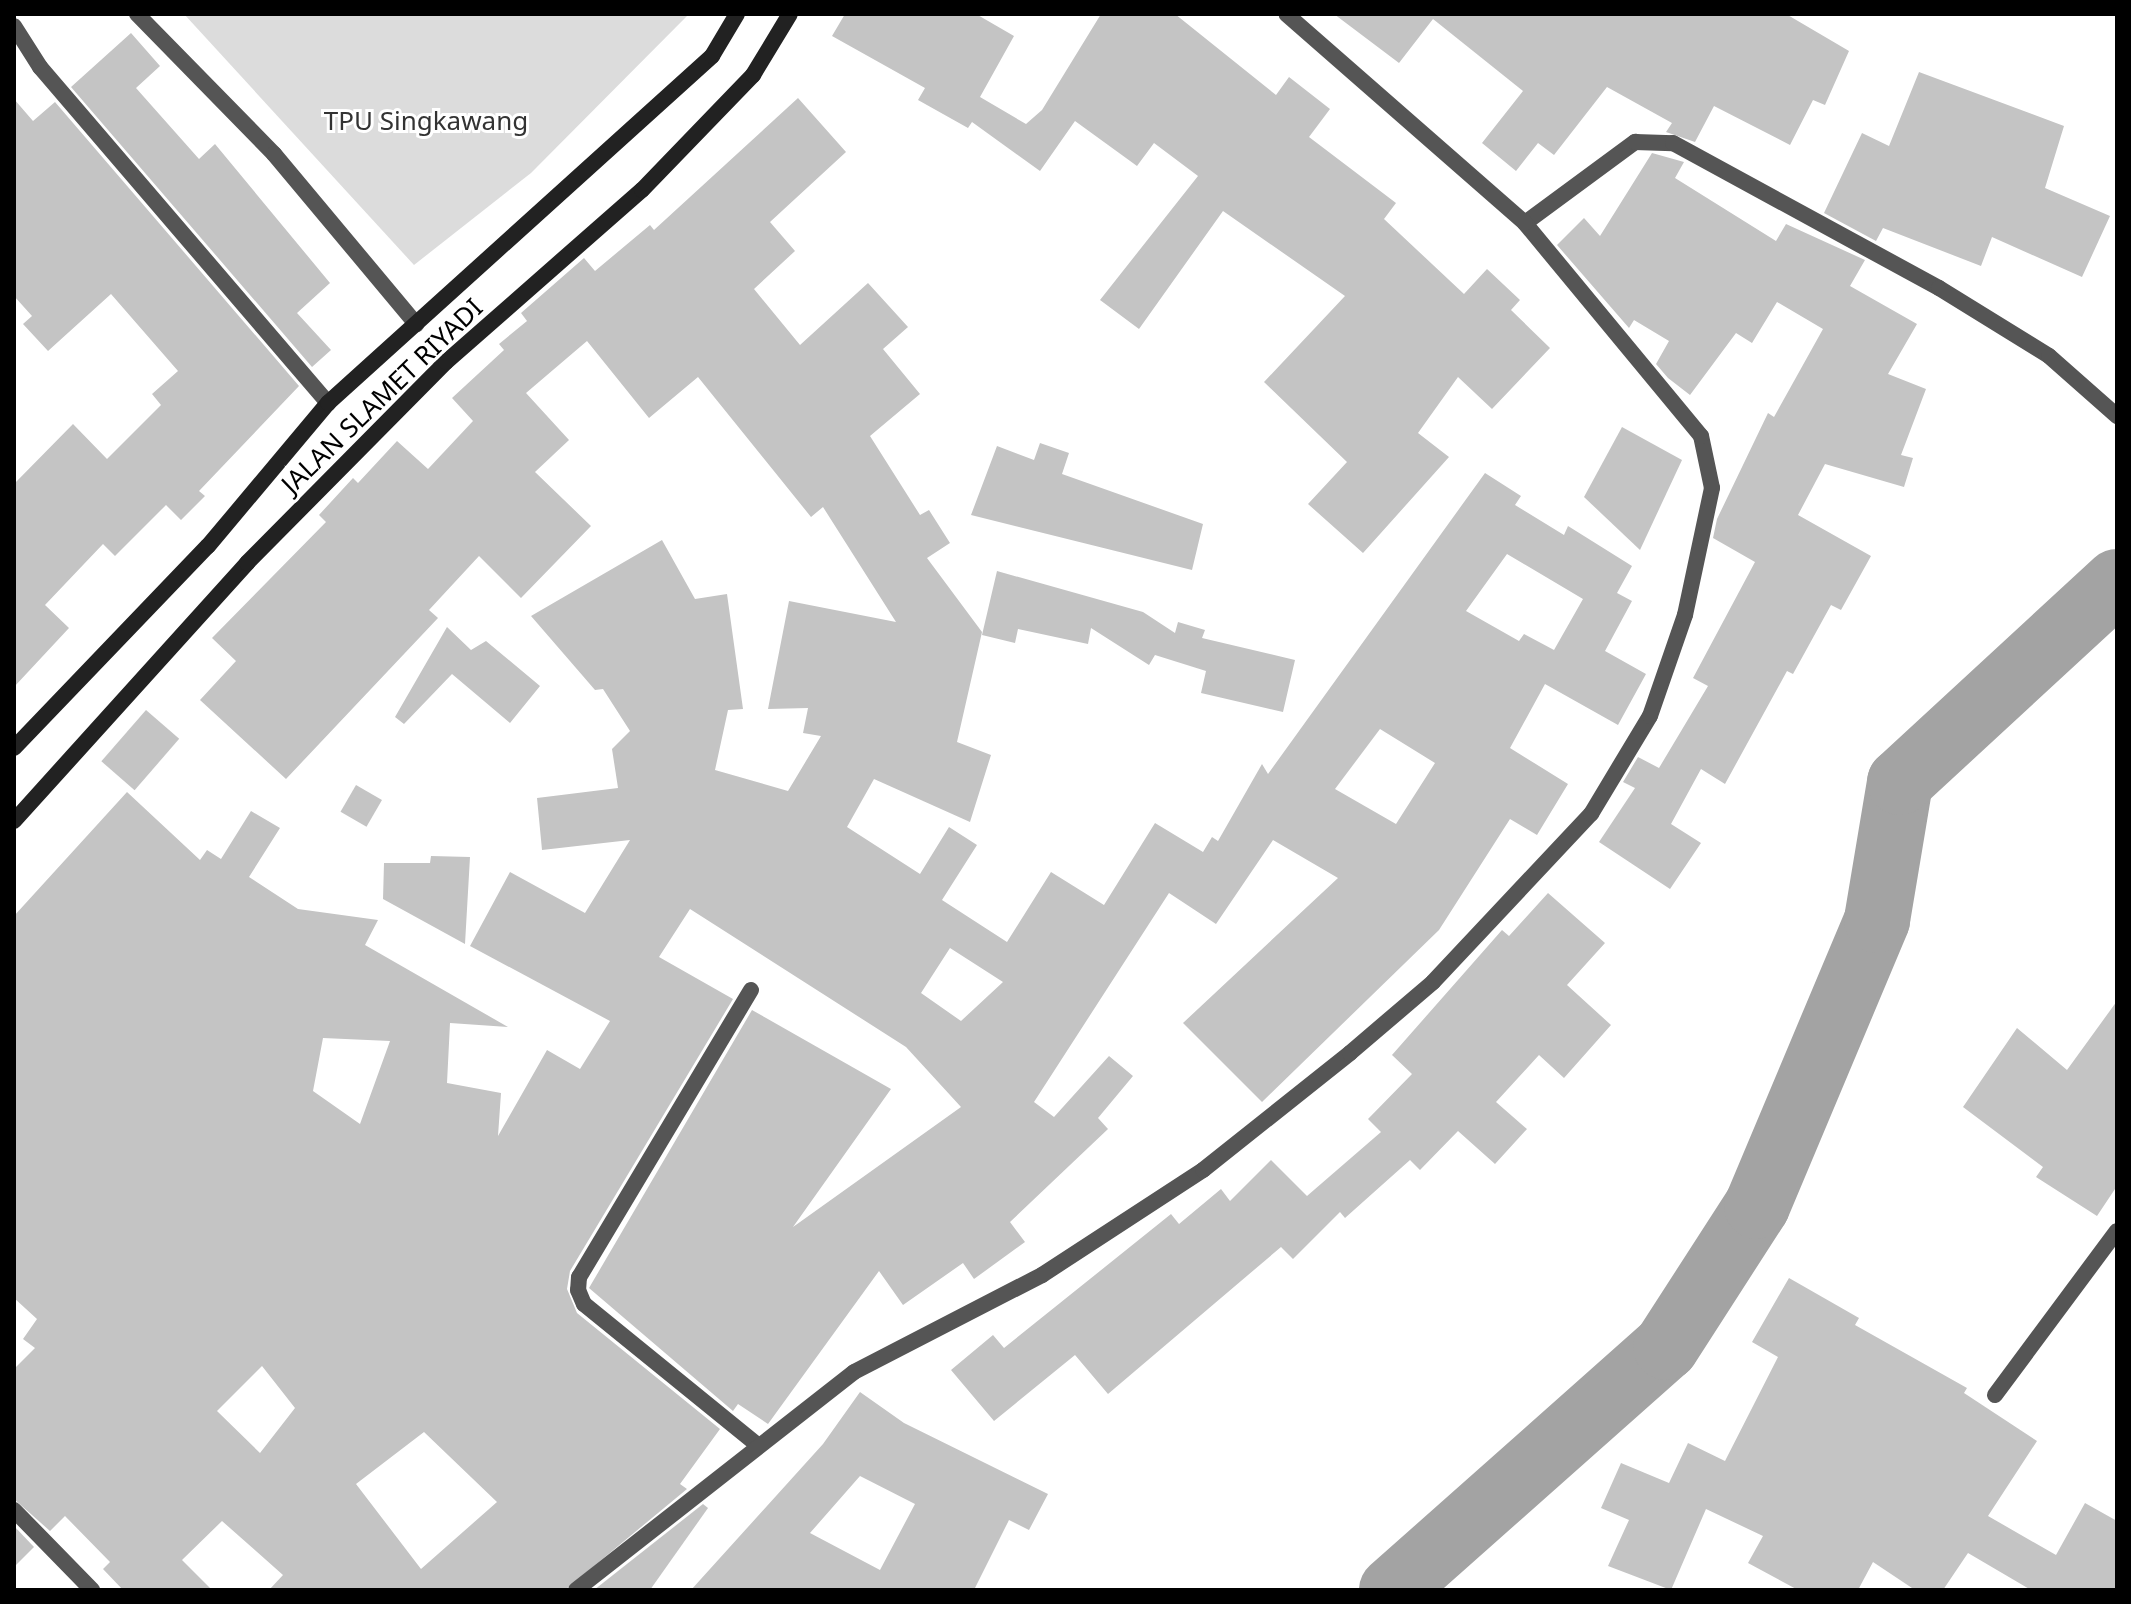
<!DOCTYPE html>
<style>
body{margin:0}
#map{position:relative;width:2131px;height:1604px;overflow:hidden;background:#fff;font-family:"Noto Sans",sans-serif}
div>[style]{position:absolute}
.green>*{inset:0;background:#dcdcdc}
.river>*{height:66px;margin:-33px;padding:0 33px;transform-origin:33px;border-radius:33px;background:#a3a3a3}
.building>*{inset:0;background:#c4c4c4;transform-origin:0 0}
.minor>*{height:16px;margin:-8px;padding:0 8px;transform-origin:8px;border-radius:8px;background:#555}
.secondary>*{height:16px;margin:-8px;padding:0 8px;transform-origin:8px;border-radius:8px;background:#222}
span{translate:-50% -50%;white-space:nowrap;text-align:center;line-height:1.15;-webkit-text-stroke:6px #fff;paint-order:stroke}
.park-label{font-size:26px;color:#333}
.street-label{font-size:26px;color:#000}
.frame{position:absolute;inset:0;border:16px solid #000;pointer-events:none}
</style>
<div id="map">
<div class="green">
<i style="clip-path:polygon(184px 14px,689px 14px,531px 173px,414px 265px)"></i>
</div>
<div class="river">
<i style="left:1392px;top:1590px;width:366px;rotate:-41.6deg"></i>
<i style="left:1666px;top:1347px;width:168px;rotate:-57.2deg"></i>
<i style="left:1757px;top:1206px;width:310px;rotate:-67.2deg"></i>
<i style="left:1877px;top:920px;width:140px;rotate:-80.5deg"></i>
<i style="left:1900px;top:782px;width:295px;rotate:-42.7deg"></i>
</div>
<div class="building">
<i style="clip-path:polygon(845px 14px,976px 14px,1014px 36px,980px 97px,1026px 124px,1042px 110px,1101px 14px,1175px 14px,1276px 95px,1289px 77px,1330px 109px,1309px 137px,1396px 203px,1384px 219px,1464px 294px,1487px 269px,1520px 300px,1511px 310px,1550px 348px,1492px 409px,1458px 377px,1418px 433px,1449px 457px,1363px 553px,1308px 504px,1347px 462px,1264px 382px,1345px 296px,1223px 211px,1139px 329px,1100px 300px,1198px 176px,1154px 143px,1137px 166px,1075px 121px,1040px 171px,972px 122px,968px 128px,918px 100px,925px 88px,832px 36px)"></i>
<i style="clip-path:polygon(1334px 14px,1786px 14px,1849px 51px,1825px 105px,1813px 100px,1790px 145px,1714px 106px,1695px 142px,1666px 132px,1672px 123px,1607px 87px,1554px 155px,1538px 143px,1516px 171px,1482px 143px,1523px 91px,1433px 19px,1399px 63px)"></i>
<i style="clip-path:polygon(131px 33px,160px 66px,136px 88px,199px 159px,215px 144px,330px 283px,297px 313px,331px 350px,312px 367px,71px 87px)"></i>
<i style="clip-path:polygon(1919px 72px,2064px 126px,2045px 188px,2110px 216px,2082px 277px,1992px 237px,1981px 266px,1883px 228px,1876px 241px,1824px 213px,1862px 133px,1889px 146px)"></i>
<i style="clip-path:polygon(evenodd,798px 98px,846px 152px,770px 222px,795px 251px,754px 289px,800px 345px,868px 283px,908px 327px,883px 349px,920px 394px,870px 436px,920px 515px,929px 510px,950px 543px,927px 558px,982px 632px,957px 742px,991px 755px,970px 822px,874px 779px,847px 827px,920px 874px,949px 827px,977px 845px,942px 900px,1007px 942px,1051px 872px,1104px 905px,1155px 823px,1203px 852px,1212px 837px,1218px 841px,1262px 764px,1268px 774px,1485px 473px,1521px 496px,1515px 505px,1564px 535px,1568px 526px,1632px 566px,1617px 593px,1632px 601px,1605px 651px,1646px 674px,1618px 725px,1545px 684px,1510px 748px,1568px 784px,1537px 835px,1510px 819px,1439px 930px,1262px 1102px,1183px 1023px,1338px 878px,1273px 840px,1216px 924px,1169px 893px,1034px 1102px,1054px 1117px,1109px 1056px,1133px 1076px,1098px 1118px,1108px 1129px,1010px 1222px,1025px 1242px,974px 1279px,963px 1263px,903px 1305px,879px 1271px,768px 1424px,738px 1404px,733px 1411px,589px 1288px,752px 1010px,891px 1089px,793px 1227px,961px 1107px,906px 1047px,690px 909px,659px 957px,733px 999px,570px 1271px,567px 1289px,577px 1313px,720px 1429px,680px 1484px,687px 1489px,565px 1590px,269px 1590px,283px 1575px,222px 1521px,182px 1560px,212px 1590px,123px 1590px,103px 1569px,110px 1562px,65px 1516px,50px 1531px,14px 1499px,14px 1369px,35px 1348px,23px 1339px,37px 1319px,14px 1298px,14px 916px,127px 792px,200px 860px,207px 850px,221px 859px,251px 811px,280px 828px,249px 877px,298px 909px,378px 920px,365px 945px,508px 1027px,450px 1023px,447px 1083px,501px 1093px,498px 1136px,547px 1050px,580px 1069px,610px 1021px,470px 946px,510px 872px,585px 913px,630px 840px,542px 850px,537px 798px,618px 788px,612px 749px,630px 731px,603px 689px,595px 690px,531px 616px,662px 540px,695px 599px,727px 594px,743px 709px,728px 710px,715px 770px,788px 791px,821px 736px,803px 733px,808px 708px,768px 709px,789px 601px,896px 622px,823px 507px,811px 517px,698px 377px,649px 418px,587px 341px,526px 393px,569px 440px,535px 472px,591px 526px,521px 598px,479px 556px,429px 610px,438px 618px,286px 779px,200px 700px,236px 661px,212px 638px,326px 522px,319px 515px,353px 478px,358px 483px,397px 441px,428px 469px,473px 421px,452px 398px,504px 350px,499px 344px,527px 321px,521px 313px,584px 258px,595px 271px,650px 225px,654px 230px,798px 98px,1507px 554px,1583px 599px,1554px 650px,1524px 634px,1519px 641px,1466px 611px,1507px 554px,798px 98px,1380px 729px,1435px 763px,1396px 824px,1335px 789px,1380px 729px,798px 98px,950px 948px,1003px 982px,961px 1021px,921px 993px,950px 948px,798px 98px,323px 1038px,390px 1041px,360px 1124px,313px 1091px,323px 1038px,798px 98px,262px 1366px,295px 1408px,260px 1453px,217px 1411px,262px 1366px,798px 98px,424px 1432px,497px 1502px,421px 1569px,356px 1484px,424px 1432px)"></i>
<i style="clip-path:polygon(14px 99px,33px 121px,55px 102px,299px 386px,199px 491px,205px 496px,181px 520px,166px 505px,115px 556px,103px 544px,45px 605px,69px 628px,14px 687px,14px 484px,73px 424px,107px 459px,161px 405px,152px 394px,178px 371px,111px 294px,48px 351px,23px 324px,32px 316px,14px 296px)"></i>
<i style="clip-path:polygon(1652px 153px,1684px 162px,1675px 178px,1776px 241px,1786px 224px,1865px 260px,1850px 286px,1917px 324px,1888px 374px,1926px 389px,1901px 455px,1913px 458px,1904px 487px,1825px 464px,1798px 515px,1871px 556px,1841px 610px,1831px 605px,1793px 674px,1787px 671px,1725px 784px,1701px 769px,1671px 824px,1701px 843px,1670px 889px,1599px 842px,1635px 788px,1623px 782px,1638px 757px,1659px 768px,1708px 686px,1693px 678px,1755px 562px,1713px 538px,1717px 519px,1768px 413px,1774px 417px,1823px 329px,1777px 302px,1752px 343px,1736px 333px,1690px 395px,1668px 378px,1656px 364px,1669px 341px,1634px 320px,1629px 328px,1557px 245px,1584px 218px,1600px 236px)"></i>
<i style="clip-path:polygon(1622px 427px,1682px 460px,1640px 550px,1584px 497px)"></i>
<i style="clip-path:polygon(1040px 443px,1069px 453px,1062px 474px,1203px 524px,1192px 570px,971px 515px,997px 446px,1034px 460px)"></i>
<i style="clip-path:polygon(997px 571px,1143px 612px,1175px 633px,1178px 622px,1205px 630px,1202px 638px,1295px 660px,1283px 712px,1201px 693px,1206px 671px,1155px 655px,1149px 665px,1091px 628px,1088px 644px,1018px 629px,1015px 643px,982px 635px)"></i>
<i style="clip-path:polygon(447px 627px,471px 650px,486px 641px,540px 686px,510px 723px,452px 674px,404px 724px,395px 717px)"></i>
<i style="left:146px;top:710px;width:44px;height:68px;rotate:41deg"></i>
<i style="left:356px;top:785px;width:30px;height:31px;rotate:30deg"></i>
<i style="clip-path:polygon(431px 856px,470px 857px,465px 944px,383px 899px,384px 863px,430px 863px)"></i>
<i style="clip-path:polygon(1548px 893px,1605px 943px,1567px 985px,1611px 1025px,1564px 1078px,1539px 1055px,1496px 1102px,1527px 1129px,1495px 1164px,1458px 1131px,1420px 1170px,1410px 1160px,1345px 1218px,1340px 1212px,1293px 1259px,1281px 1247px,1108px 1394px,1075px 1355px,994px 1421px,951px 1370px,993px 1335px,1004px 1348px,1171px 1214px,1179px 1224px,1221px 1189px,1230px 1201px,1271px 1160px,1307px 1196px,1381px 1132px,1368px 1119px,1412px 1074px,1392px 1055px,1502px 930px,1509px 936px)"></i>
<i style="clip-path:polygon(2117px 1001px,2117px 1186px,2097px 1216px,2036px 1177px,2043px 1167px,1963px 1107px,2017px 1028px,2067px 1070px)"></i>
<i style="clip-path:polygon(1789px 1278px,1859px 1318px,1855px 1325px,1967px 1388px,1964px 1393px,2037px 1441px,1988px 1516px,2056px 1555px,2085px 1503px,2117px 1521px,2117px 1590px,2031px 1590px,1968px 1553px,1943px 1590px,1915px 1590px,1873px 1562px,1858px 1590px,1798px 1590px,1748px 1563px,1763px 1536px,1706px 1509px,1671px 1590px,1608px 1566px,1629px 1520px,1601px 1508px,1621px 1463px,1669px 1483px,1688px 1443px,1725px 1461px,1778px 1357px,1752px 1342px)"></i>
<i style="clip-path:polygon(evenodd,860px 1392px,904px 1423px,1048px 1494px,1029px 1530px,1009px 1520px,974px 1590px,691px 1590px,823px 1444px,860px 1392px,860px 1476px,915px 1504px,880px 1570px,810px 1533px,860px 1476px)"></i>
<i style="clip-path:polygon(703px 1504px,708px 1508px,650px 1590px,594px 1590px)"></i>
<i style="clip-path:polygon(14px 1526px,34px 1547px,14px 1567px)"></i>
</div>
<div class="minor">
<i style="left:137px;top:14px;width:196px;rotate:45.6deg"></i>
<i style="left:274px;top:154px;width:222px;rotate:50.1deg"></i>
<i style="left:14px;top:26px;width:49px;rotate:57.6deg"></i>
<i style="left:40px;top:67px;width:443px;rotate:49.4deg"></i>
<i style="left:1525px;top:223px;width:137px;rotate:-36.4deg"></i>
<i style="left:1635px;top:142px;width:38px;rotate:2deg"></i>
<i style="left:1673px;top:143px;width:303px;rotate:28.6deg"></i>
<i style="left:1939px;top:288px;width:129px;rotate:31.7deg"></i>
<i style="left:2049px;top:356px;width:91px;rotate:41.4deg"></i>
<i style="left:751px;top:990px;width:335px;rotate:120.9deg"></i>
<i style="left:579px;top:1277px;width:13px;rotate:94deg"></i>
<i style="left:578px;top:1290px;width:15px;rotate:67deg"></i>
<i style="left:584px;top:1304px;width:225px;rotate:39.1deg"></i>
<i style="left:1995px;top:1395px;width:204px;rotate:-53.4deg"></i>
<i style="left:14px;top:1510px;width:112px;rotate:45.7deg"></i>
<i style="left:576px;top:1590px;width:353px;rotate:-38.1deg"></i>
<i style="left:854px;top:1372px;width:212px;rotate:-27.3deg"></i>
<i style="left:1042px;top:1275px;width:192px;rotate:-33.1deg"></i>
<i style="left:1203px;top:1170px;width:188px;rotate:-38.5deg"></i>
<i style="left:1350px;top:1053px;width:109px;rotate:-40.5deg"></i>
<i style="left:1433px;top:982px;width:231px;rotate:-46.8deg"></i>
<i style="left:1591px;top:814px;width:114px;rotate:-59deg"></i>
<i style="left:1650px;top:716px;width:107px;rotate:-70.9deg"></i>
<i style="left:1685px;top:615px;width:130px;rotate:-78deg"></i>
<i style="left:1712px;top:488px;width:53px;rotate:-101.9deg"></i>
<i style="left:1701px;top:436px;width:276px;rotate:-129.6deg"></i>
<i style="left:1525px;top:223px;width:317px;rotate:-138.8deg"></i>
</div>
<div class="secondary">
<i style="left:14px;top:748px;width:280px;rotate:-46.2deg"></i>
<i style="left:208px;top:546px;width:187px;rotate:-50deg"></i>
<i style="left:328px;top:403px;width:518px;rotate:-42.1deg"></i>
<i style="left:712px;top:56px;width:49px;rotate:-59.2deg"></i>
<i style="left:14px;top:821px;width:348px;rotate:-47.9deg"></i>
<i style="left:247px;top:563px;width:283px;rotate:-45.3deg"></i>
<i style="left:446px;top:362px;width:261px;rotate:-41.3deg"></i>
<i style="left:642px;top:190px;width:160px;rotate:-46deg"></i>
<i style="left:753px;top:75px;width:71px;rotate:-58.8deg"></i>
</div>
<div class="park-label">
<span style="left:426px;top:121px">TPU Singkawang</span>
</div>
<div class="street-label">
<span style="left:382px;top:396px;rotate:-44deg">JALAN SLAMET RIYADI</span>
</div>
<div class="frame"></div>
</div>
